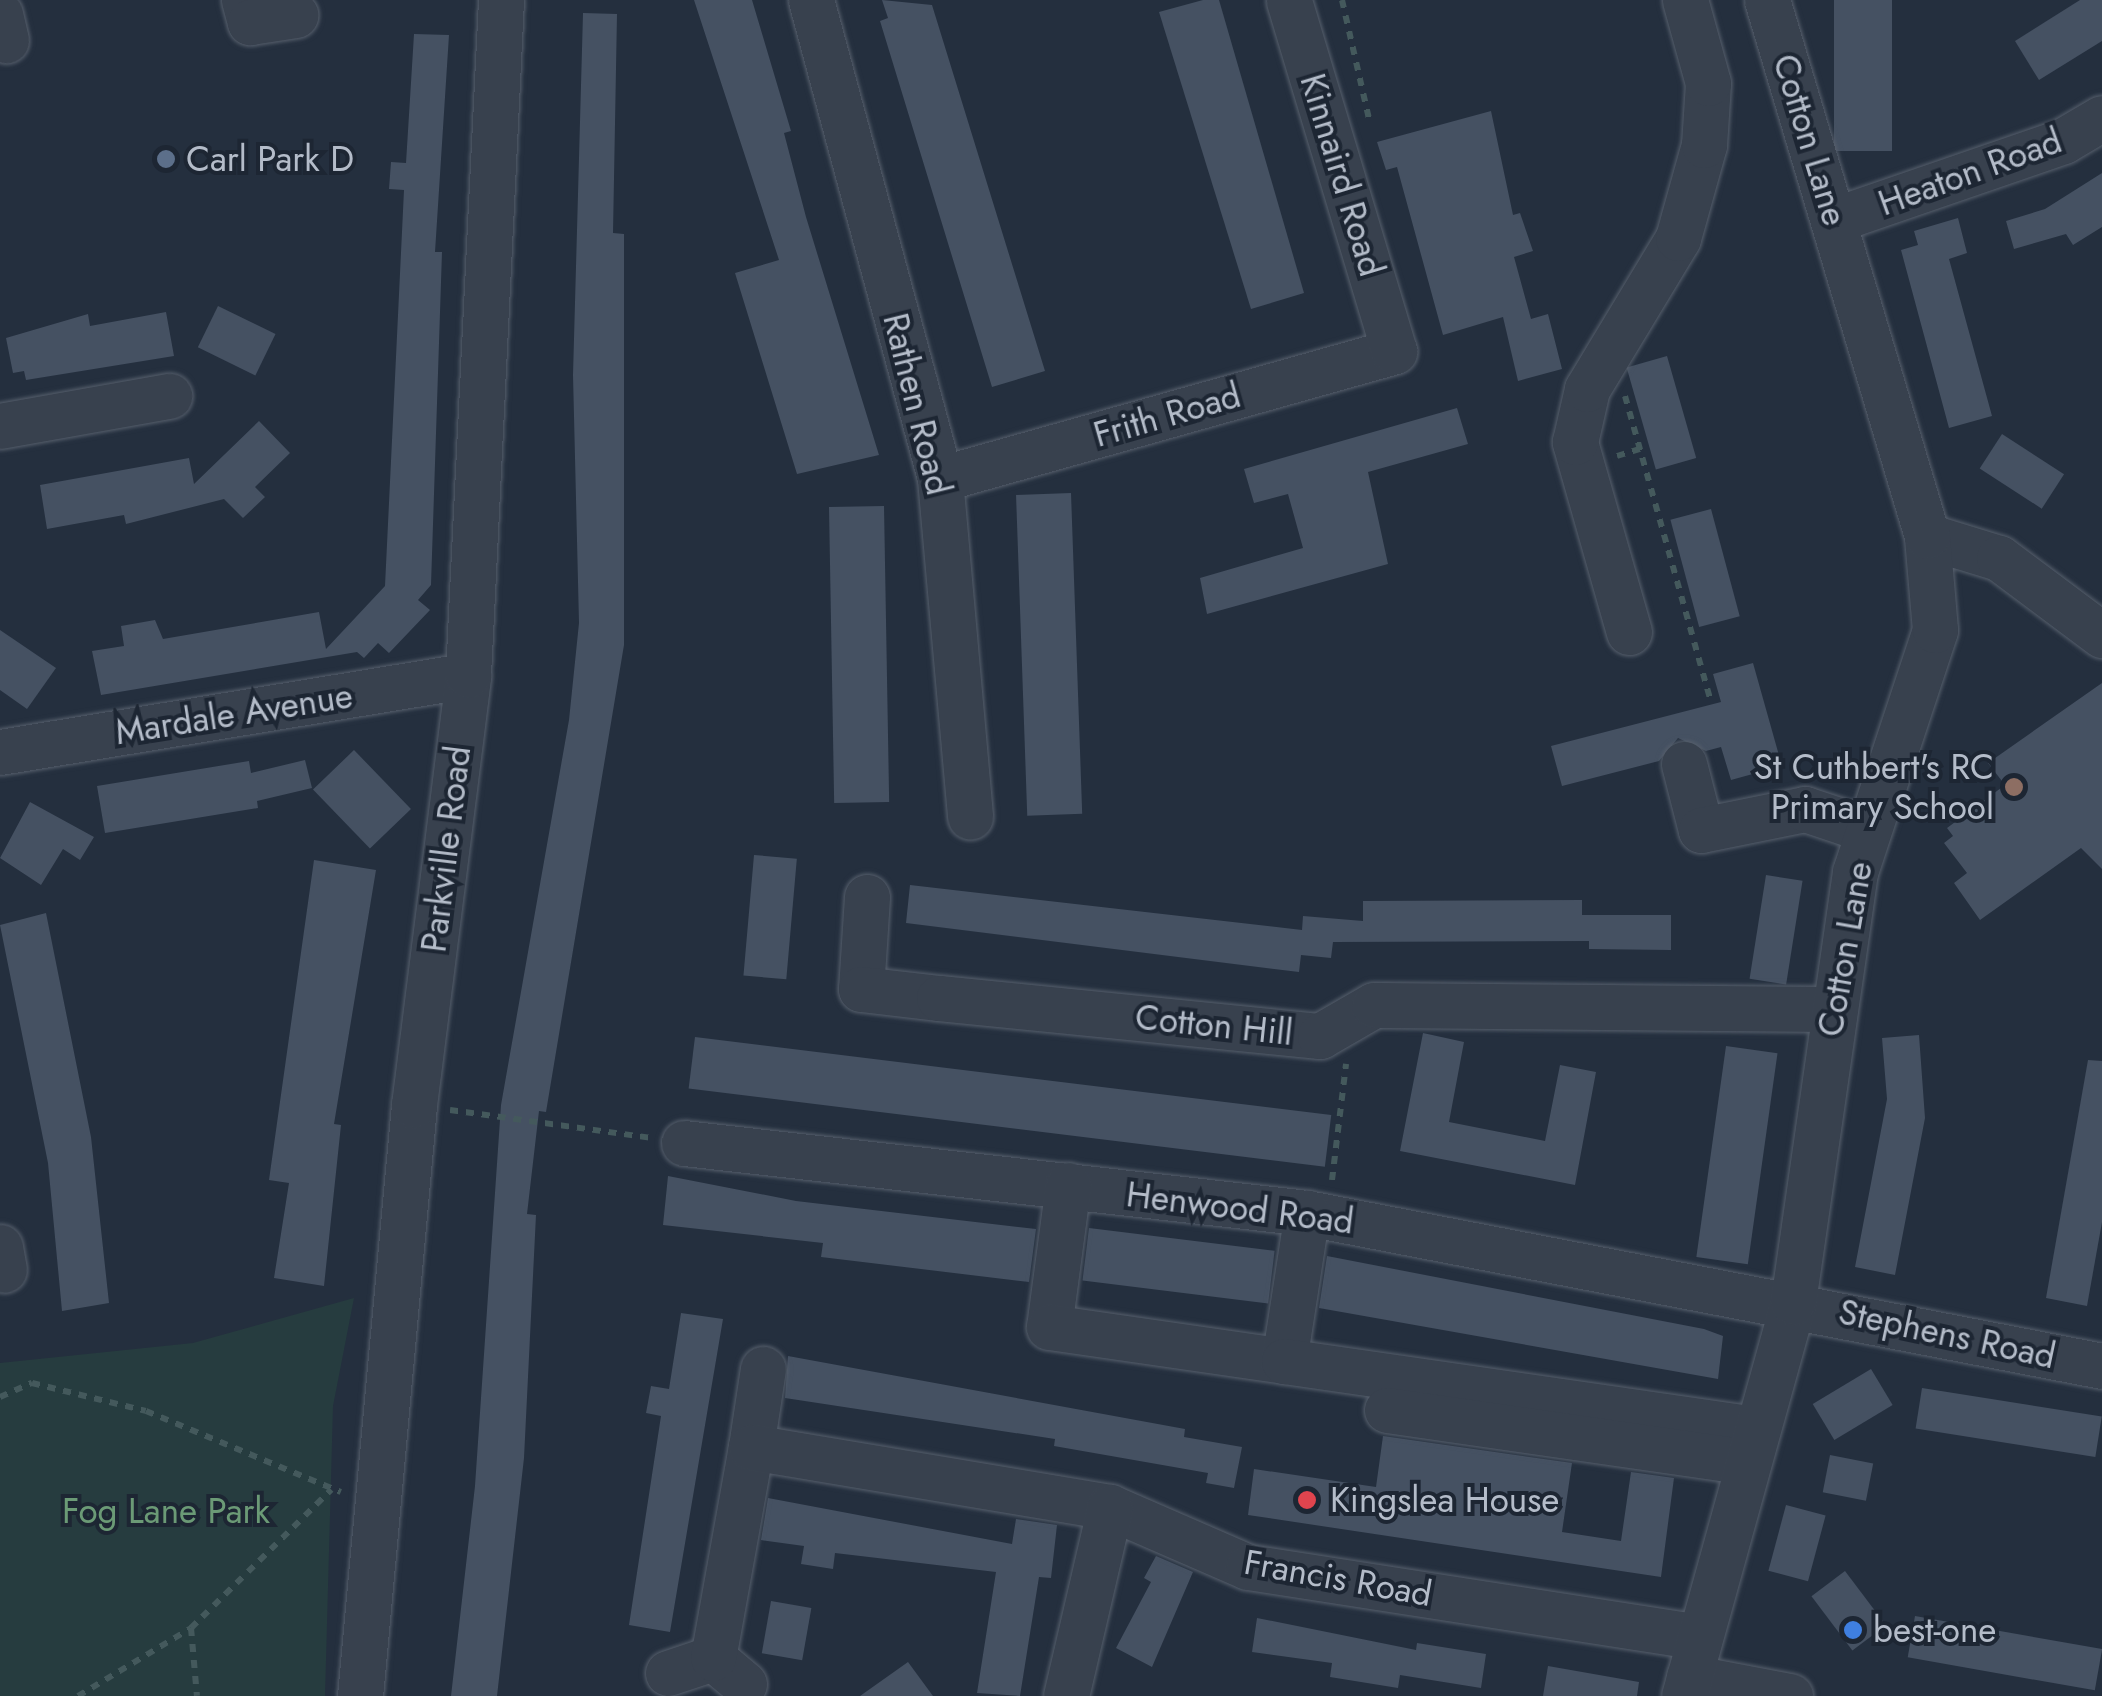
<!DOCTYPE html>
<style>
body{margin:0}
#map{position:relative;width:2102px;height:1696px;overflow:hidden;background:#242f3e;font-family:Jost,sans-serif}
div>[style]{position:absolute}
.green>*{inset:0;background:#263c3f}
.building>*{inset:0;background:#455162;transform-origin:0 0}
.path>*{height:6px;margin-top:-3px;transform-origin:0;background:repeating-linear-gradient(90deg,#44595c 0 8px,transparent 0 16px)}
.roads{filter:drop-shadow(0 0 2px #565f6c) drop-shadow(0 0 2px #565f6c)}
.minor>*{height:45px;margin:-22.5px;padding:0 22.5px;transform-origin:22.5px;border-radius:22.5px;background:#38414e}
.dots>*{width:28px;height:28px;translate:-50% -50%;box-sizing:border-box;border:5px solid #1d2633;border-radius:50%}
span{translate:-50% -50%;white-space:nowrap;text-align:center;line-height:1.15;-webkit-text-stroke:8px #1d2633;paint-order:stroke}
.street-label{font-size:35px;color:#b4bcc9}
.poi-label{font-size:35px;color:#b4bcc9}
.left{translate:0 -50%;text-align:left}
.right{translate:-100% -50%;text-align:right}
.park-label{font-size:35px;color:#6b9a76}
</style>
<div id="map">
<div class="green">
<i style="clip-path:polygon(354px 1298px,333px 1406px,325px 1696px,0 1696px,0 1363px,193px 1343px)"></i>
</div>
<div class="building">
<i style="clip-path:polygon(694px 0,752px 0,791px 131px,784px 133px,806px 217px,879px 455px,797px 474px,735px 273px,779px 260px)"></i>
<i style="clip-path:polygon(882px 0,932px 5px,1045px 371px,992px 387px,880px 21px,888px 18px)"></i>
<i style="clip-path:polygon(1203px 0,1219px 0,1304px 293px,1251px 309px,1159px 12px)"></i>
<i style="left:1834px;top:0;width:58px;height:151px"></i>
<i style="clip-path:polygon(2080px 0,2102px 0,2102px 41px,2039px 80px,2015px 41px)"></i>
<i style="clip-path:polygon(583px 13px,617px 14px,613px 233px,624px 234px,624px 645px,546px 1112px,539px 1111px,527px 1214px,536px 1215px,524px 1458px,497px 1696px,451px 1696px,475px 1486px,501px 1105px,569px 720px,579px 623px,573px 375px)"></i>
<i style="clip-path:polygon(414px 34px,449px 35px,435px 252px,442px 252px,431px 585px,418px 600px,430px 610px,389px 653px,378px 643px,364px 658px,357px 652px,101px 695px,92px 651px,124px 646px,121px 626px,155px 620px,163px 639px,319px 612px,326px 649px,385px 586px,404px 190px,389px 189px,391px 162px,406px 163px)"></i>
<i style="clip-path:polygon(1491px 111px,1513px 215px,1520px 213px,1533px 251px,1514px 257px,1531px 319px,1548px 314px,1562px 369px,1518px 381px,1503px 317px,1443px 335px,1397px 167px,1386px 170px,1377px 142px)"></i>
<i style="clip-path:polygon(2102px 173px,2102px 227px,2073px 245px,2066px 234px,2014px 249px,2006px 221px,2045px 209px)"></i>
<i style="clip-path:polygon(1958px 218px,1967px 253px,1949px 259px,1992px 416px,1949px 428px,1901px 250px,1918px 245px,1914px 231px)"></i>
<i style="left:218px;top:306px;width:64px;height:46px;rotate:26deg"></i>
<i style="clip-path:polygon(166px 312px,174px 356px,26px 380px,24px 371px,13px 373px,6px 338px,88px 314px,90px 326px)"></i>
<i style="left:1667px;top:356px;width:106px;height:42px;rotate:74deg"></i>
<i style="clip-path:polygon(1457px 408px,1468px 444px,1368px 472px,1388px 564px,1207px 614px,1200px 578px,1303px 548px,1288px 494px,1254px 503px,1244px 469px)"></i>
<i style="clip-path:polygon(259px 421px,290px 453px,255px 487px,265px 497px,243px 518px,224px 499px,126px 524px,124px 515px,47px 529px,40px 485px,189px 458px,194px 484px)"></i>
<i style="left:2002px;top:434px;width:74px;height:41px;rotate:33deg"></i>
<i style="left:1071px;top:493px;width:321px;height:55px;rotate:88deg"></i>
<i style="left:884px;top:506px;width:296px;height:55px;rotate:89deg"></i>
<i style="left:1711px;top:509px;width:111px;height:42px;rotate:75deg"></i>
<i style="clip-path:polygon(0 630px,56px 668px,27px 709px,0 690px)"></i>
<i style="clip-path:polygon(1753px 663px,1782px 766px,1731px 780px,1721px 747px,1706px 751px,1678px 738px,1659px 761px,1562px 786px,1551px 746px,1721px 702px,1713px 674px)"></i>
<i style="clip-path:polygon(2102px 683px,2102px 869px,2081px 848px,1980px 920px,1954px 883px,1967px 873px,1944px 843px,1953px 836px,1947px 828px,2005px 785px,1988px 763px)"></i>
<i style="left:354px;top:750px;width:82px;height:57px;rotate:46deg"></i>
<i style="clip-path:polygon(305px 760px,312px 788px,257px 801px,258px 808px,105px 833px,97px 786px,249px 761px,251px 773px)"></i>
<i style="clip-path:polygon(30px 802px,94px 837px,80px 860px,63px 849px,41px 885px,0 858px)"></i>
<i style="left:754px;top:855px;width:43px;height:121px;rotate:5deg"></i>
<i style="clip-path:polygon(314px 860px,376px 870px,334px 1124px,341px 1125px,324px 1286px,274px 1278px,289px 1183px,269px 1180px)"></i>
<i style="left:1766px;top:875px;width:37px;height:105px;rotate:9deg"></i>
<i style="clip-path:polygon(910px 885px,1302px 930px,1303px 916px,1363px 921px,1363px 901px,1582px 900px,1582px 915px,1671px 915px,1671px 950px,1589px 949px,1589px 941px,1333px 942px,1331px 958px,1301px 955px,1299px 972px,906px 923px)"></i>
<i style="clip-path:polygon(46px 913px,91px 1137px,109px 1303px,62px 1311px,48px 1163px,0 925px)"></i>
<i style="clip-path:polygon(1423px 1033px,1464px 1042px,1449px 1122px,1545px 1141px,1560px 1065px,1596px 1072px,1575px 1185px,1400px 1151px)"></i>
<i style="clip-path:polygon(1919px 1035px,1925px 1118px,1895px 1275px,1855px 1267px,1887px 1099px,1882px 1038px)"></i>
<i style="left:695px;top:1037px;width:641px;height:52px;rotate:7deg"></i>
<i style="left:1726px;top:1046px;width:52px;height:213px;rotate:8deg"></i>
<i style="clip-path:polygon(2088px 1060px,2102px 1061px,2102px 1222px,2087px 1306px,2046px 1298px)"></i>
<i style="clip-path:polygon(668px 1176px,796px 1201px,1036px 1229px,1029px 1282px,821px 1257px,823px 1243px,663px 1225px)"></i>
<i style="left:1089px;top:1228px;width:187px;height:53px;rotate:7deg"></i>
<i style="clip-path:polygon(1327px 1256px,1704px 1329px,1723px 1336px,1718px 1379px,1319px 1308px)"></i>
<i style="clip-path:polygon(681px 1313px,723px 1319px,670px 1632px,629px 1625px,661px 1416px,646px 1413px,651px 1386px,669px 1389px)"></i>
<i style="clip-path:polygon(788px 1356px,1185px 1429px,1184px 1437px,1242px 1447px,1234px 1488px,1206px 1483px,1208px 1473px,1054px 1446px,1055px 1439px,785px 1398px)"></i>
<i style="left:1871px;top:1369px;width:42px;height:68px;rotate:59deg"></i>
<i style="left:1922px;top:1388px;width:182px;height:41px;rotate:9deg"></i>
<i style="clip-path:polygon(1383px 1436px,1572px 1463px,1562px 1532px,1621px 1541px,1631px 1472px,1674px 1478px,1661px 1577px,1248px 1515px,1254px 1469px,1376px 1487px)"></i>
<i style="left:1830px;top:1455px;width:44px;height:38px;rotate:11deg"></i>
<i style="clip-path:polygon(768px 1498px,1012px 1544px,1016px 1519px,1057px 1525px,1051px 1578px,1039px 1577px,1020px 1696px,977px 1693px,996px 1572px,835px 1553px,833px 1569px,801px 1564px,804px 1546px,761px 1540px)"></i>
<i style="left:1786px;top:1505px;width:41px;height:68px;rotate:15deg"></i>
<i style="clip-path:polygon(1156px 1556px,1193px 1572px,1152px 1667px,1116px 1648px,1151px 1582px,1144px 1578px)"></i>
<i style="left:1845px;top:1571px;width:68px;height:42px;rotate:53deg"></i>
<i style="left:771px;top:1601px;width:41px;height:53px;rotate:10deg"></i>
<i style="left:1915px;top:1616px;width:190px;height:42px;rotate:10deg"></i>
<i style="clip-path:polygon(1257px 1618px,1416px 1650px,1417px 1643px,1486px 1654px,1481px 1688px,1400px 1675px,1398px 1688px,1330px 1677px,1332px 1663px,1252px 1652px)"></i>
<i style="clip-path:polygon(908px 1662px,933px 1696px,860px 1696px)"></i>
<i style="clip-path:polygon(1548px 1666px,1639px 1682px,1637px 1696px,1543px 1696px)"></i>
</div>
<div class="path">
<i style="left:1342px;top:0;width:122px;rotate:77.2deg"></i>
<i style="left:1625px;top:396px;width:314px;rotate:74.3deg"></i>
<i style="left:1617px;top:456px;width:24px;rotate:-17deg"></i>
<i style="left:450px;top:1110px;width:203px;rotate:7.9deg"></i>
<i style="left:1332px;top:1180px;width:117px;rotate:-83.1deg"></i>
<i style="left:0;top:1397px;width:35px;rotate:-24deg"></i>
<i style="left:32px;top:1383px;width:117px;rotate:13.8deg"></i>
<i style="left:146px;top:1411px;width:211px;rotate:22.6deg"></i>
<i style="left:191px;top:1628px;width:68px;rotate:85deg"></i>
<i style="left:78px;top:1696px;width:132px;rotate:-31deg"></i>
<i style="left:191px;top:1628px;width:197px;rotate:-44.6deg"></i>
</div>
<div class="roads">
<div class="minor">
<i style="left:244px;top:0;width:23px;rotate:75deg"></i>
<i style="left:250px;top:22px;width:46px;rotate:-8.8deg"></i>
<i style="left:811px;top:0;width:496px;rotate:74.9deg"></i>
<i style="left:940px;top:479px;width:339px;rotate:84.9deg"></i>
<i style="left:0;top:14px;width:27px;rotate:77deg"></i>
<i style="left:1834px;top:220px;width:242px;rotate:-19deg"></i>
<i style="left:2063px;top:141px;width:45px;rotate:-30.5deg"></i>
<i style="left:0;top:426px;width:172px;rotate:-10.1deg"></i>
<i style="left:940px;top:479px;width:472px;rotate:-15.7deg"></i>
<i style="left:1394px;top:351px;width:366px;rotate:-106.7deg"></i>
<i style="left:1927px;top:536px;width:75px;rotate:17deg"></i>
<i style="left:1999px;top:558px;width:129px;rotate:36.8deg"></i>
<i style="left:1629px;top:632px;width:198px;rotate:-105.9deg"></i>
<i style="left:1575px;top:442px;width:54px;rotate:-77.2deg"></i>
<i style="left:1587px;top:389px;width:176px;rotate:-58.9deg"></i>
<i style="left:1678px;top:238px;width:97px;rotate:-74.4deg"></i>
<i style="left:1704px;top:145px;width:62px;rotate:-86.3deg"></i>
<i style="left:1708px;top:83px;width:86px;rotate:-105.5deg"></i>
<i style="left:0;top:752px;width:474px;rotate:-9.3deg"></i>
<i style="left:1684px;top:764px;width:68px;rotate:75.6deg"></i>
<i style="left:1701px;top:830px;width:106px;rotate:-11.4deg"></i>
<i style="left:1805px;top:809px;width:66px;rotate:18.4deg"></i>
<i style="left:867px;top:897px;width:92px;rotate:93.7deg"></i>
<i style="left:861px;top:989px;width:79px;rotate:6.6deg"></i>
<i style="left:939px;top:998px;width:383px;rotate:5.7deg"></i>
<i style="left:1320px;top:1036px;width:62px;rotate:-29.9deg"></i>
<i style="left:1374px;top:1005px;width:458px;rotate:0.5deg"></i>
<i style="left:684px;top:1143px;width:627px;rotate:6.41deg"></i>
<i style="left:1307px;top:1213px;width:810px;rotate:10.89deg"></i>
<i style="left:1068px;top:1185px;width:143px;rotate:97.6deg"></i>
<i style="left:1049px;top:1327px;width:237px;rotate:8.2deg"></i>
<i style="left:1284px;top:1361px;width:150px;rotate:-81.2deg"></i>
<i style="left:0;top:1247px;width:23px;rotate:80deg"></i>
<i style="left:1284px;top:1361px;width:478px;rotate:8.2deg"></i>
<i style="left:1387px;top:1410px;width:365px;rotate:8.2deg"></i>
<i style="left:751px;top:1447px;width:79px;rotate:-81.3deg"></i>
<i style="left:668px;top:1673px;width:47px;rotate:-18.4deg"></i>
<i style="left:1689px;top:1677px;width:103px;rotate:10.7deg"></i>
<i style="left:744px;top:1684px;width:40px;rotate:-140deg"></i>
<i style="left:713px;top:1658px;width:214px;rotate:-79.8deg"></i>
<i style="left:751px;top:1447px;width:364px;rotate:9.5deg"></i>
<i style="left:1110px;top:1507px;width:150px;rotate:23.5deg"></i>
<i style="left:1248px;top:1567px;width:456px;rotate:8.8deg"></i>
<i style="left:360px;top:1696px;width:593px;rotate:-84.78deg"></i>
<i style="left:414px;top:1105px;width:433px;rotate:-82.8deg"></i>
<i style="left:468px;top:675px;width:676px;rotate:-87.2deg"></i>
<i style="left:1066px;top:1696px;width:194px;rotate:-76.9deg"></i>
<i style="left:1684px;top:1696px;width:409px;rotate:-74.5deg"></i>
<i style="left:1793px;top:1302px;width:434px;rotate:-81.8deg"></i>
<i style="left:1855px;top:872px;width:255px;rotate:-71.7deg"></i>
<i style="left:1935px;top:630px;width:94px;rotate:-94.9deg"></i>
<i style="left:1927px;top:536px;width:559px;rotate:-106.62deg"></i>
</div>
</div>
<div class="dots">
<i style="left:166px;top:159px;background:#5c6f8a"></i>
<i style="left:2014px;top:787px;background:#8d6e63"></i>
<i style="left:1307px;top:1500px;background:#e0444e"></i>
<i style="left:1853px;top:1630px;background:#3f7fe0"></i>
</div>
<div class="street-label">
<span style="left:1810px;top:140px;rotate:73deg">Cotton Lane</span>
<span style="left:1970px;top:172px;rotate:-20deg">Heaton Road</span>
<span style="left:1342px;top:175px;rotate:73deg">Kinnaird Road</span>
<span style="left:917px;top:404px;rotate:76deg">Rathen Road</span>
<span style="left:1167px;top:415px;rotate:-16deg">Frith Road</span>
<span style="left:234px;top:714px;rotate:-9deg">Mardale Avenue</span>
<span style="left:446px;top:849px;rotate:-83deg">Parkville Road</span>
<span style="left:1845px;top:949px;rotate:-80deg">Cotton Lane</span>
<span style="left:1214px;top:1025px;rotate:6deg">Cotton Hill</span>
<span style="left:1240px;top:1208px;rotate:7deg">Henwood Road</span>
<span style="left:1947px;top:1334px;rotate:12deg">Stephens Road</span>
<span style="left:1338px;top:1578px;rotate:10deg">Francis Road</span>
</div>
<div class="poi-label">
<span class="left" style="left:186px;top:159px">Carl Park D</span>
<span class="right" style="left:1994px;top:787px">St Cuthbert's RC<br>Primary School</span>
<span class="left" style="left:1330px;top:1500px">Kingslea House</span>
<span class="left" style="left:1873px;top:1630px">best-one</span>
</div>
<div class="park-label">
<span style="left:166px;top:1511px">Fog Lane Park</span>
</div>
</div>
